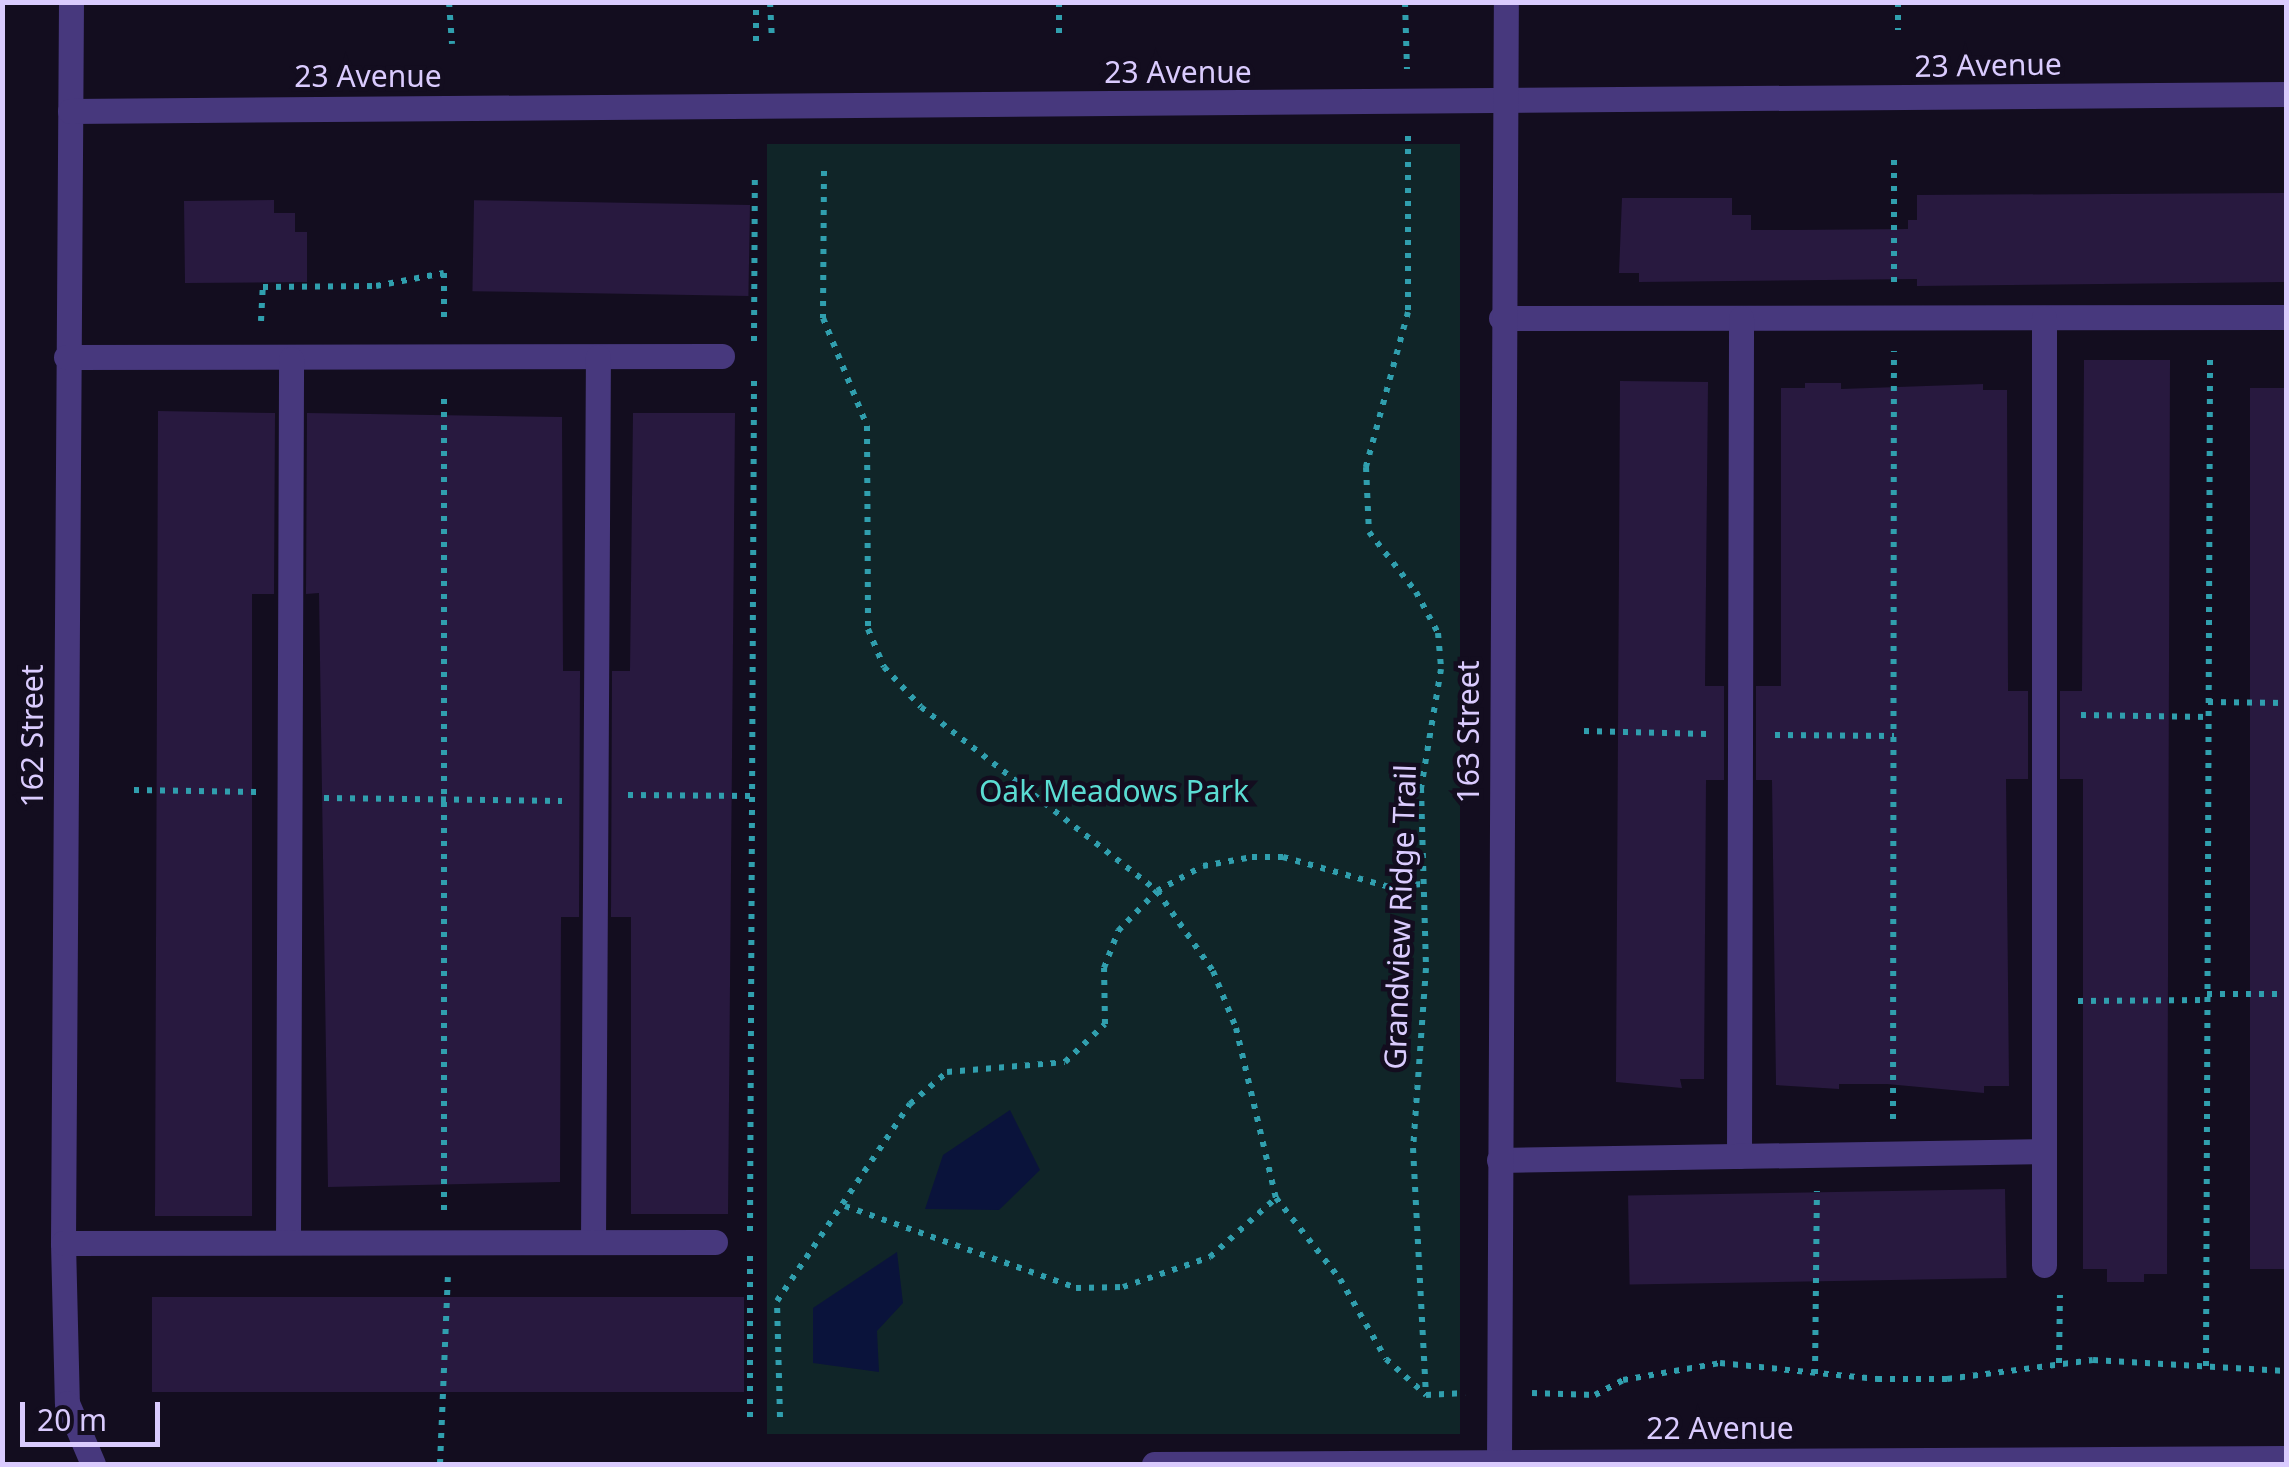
<!DOCTYPE html>
<style>
body{margin:0}
#map{position:relative;width:2289px;height:1467px;overflow:hidden;background:#130d1f;font-family:"Noto Sans",sans-serif}
div>[style]{position:absolute}
.green>*{inset:0;background:#102528;transform-origin:0 0}
.water>*{inset:0;background:#0a133b}
.building>*{inset:0;background:#28193f;transform-origin:0 0}
.path>*{height:6px;margin-top:-3px;transform-origin:0;background:repeating-linear-gradient(90deg,#309fae 0 5px,transparent 0 13px)}
.minor>*{height:25px;margin:-12.5px;padding:0 12.5px;transform-origin:12.5px;border-radius:12.5px;background:#47387d}
span{translate:-50% -50%;white-space:nowrap;text-align:center;line-height:1.15;-webkit-text-stroke:9px #130d1f;paint-order:stroke}
.street-label{font-size:30px;color:#dacbfe}
.park-label{font-size:30px;color:#5adcd2}
.frame{position:absolute;inset:0;border:5px solid #dacbfe;pointer-events:none}
.scale{position:absolute;left:20px;top:1402px;width:140px;height:45px;box-sizing:border-box;border:5px solid #dacbfe;border-top:0;padding-left:12px;font-size:30px;line-height:35px;white-space:nowrap;color:#dacbfe;-webkit-text-stroke:8px #130d1f;paint-order:stroke}
</style>
<div id="map">
<div class="green">
<i style="left:1460px;top:144px;width:1290px;height:693px;rotate:90deg"></i>
</div>
<div class="water">
<i style="clip-path:polygon(1010px 1110px,1040px 1170px,999px 1210px,925px 1209px,943px 1155px)"></i>
<i style="clip-path:polygon(897px 1252px,903px 1303px,877px 1331px,879px 1372px,813px 1363px,813px 1308px)"></i>
</div>
<div class="building">
<i style="clip-path:polygon(2286px 193px,2286px 282px,1917px 286px,1917px 279px,1639px 282px,1639px 273px,1619px 273px,1622px 198px,1732px 198px,1732px 215px,1751px 215px,1751px 230px,1794px 230px,1908px 229px,1908px 220px,1917px 220px,1917px 195px)"></i>
<i style="clip-path:polygon(274px 200px,274px 213px,295px 213px,295px 232px,307px 232px,307px 282px,185px 283px,184px 201px)"></i>
<i style="left:750px;top:205px;width:91px;height:276px;rotate:91deg"></i>
<i style="clip-path:polygon(2084px 360px,2170px 360px,2167px 1274px,2144px 1274px,2144px 1282px,2107px 1282px,2107px 1269px,2083px 1269px,2083px 779px,2060px 779px,2060px 691px,2082px 691px)"></i>
<i style="clip-path:polygon(1620px 381px,1708px 382px,1705px 686px,1724px 686px,1724px 780px,1706px 780px,1704px 1079px,1680px 1079px,1682px 1088px,1616px 1082px)"></i>
<i style="clip-path:polygon(1805px 383px,1841px 383px,1841px 389px,1983px 384px,1983px 390px,2007px 390px,2008px 691px,2028px 691px,2028px 779px,2006px 779px,2009px 1086px,1984px 1086px,1984px 1093px,1887px 1084px,1839px 1084px,1839px 1089px,1776px 1085px,1772px 780px,1756px 780px,1756px 686px,1781px 686px,1781px 388px,1805px 388px)"></i>
<i style="left:2250px;top:388px;width:36px;height:881px"></i>
<i style="clip-path:polygon(158px 411px,275px 413px,274px 594px,252px 594px,252px 1216px,155px 1216px)"></i>
<i style="clip-path:polygon(307px 413px,562px 417px,563px 671px,580px 671px,579px 917px,561px 917px,560px 1182px,328px 1187px,319px 593px,306px 594px)"></i>
<i style="clip-path:polygon(633px 413px,735px 413px,728px 1214px,631px 1214px,631px 917px,611px 917px,612px 671px,630px 671px)"></i>
<i style="left:2005px;top:1189px;width:89px;height:377px;rotate:89deg"></i>
<i style="left:152px;top:1297px;width:592px;height:95px"></i>
</div>
<div class="path">
<i style="left:449px;top:2px;width:42px;rotate:85.9deg"></i>
<i style="left:770px;top:2px;width:39px;rotate:87deg"></i>
<i style="left:1059px;top:2px;width:37px;rotate:90deg"></i>
<i style="left:1405px;top:2px;width:67px;rotate:88.3deg"></i>
<i style="left:1898px;top:2px;width:28px;rotate:90deg"></i>
<i style="left:756px;top:41px;width:39px;rotate:-90deg"></i>
<i style="left:1408px;top:136px;width:176px;rotate:90deg"></i>
<i style="left:1408px;top:312px;width:161px;rotate:105.2deg"></i>
<i style="left:1366px;top:467px;width:65px;rotate:87.4deg"></i>
<i style="left:1369px;top:532px;width:76px;rotate:51.9deg"></i>
<i style="left:1416px;top:592px;width:47px;rotate:61.8deg"></i>
<i style="left:1438px;top:633px;width:36px;rotate:85deg"></i>
<i style="left:1441px;top:669px;width:121px;rotate:99.5deg"></i>
<i style="left:1421px;top:788px;width:180px;rotate:88.4deg"></i>
<i style="left:1426px;top:968px;width:180px;rotate:94.1deg"></i>
<i style="left:1413px;top:1148px;width:245px;rotate:87deg"></i>
<i style="left:1894px;top:160px;width:124px;rotate:90deg"></i>
<i style="left:824px;top:171px;width:147px;rotate:90.4deg"></i>
<i style="left:823px;top:318px;width:117px;rotate:67.8deg"></i>
<i style="left:867px;top:426px;width:203px;rotate:89.7deg"></i>
<i style="left:868px;top:629px;width:41px;rotate:67.2deg"></i>
<i style="left:884px;top:667px;width:54px;rotate:47.2deg"></i>
<i style="left:921px;top:707px;width:299px;rotate:37.9deg"></i>
<i style="left:1157px;top:891px;width:98px;rotate:55deg"></i>
<i style="left:1213px;top:971px;width:61px;rotate:68deg"></i>
<i style="left:1236px;top:1028px;width:175px;rotate:76.8deg"></i>
<i style="left:1276px;top:1198px;width:103px;rotate:51.7deg"></i>
<i style="left:1340px;top:1279px;width:92px;rotate:60.1deg"></i>
<i style="left:1386px;top:1359px;width:54px;rotate:42deg"></i>
<i style="left:261px;top:321px;width:34px;rotate:-87deg"></i>
<i style="left:263px;top:287px;width:113px;rotate:-0.5deg"></i>
<i style="left:376px;top:286px;width:69px;rotate:-10.8deg"></i>
<i style="left:444px;top:273px;width:47px;rotate:90deg"></i>
<i style="left:754px;top:341px;width:169px;rotate:-89.7deg"></i>
<i style="left:2208px;top:702px;width:78px;rotate:0.7deg"></i>
<i style="left:2081px;top:715px;width:127px;rotate:0.9deg"></i>
<i style="left:1584px;top:731px;width:123px;rotate:1.4deg"></i>
<i style="left:1775px;top:735px;width:119px;rotate:0.5deg"></i>
<i style="left:134px;top:790px;width:123px;rotate:0.9deg"></i>
<i style="left:628px;top:795px;width:124px;rotate:0.5deg"></i>
<i style="left:324px;top:798px;width:238px;rotate:0.7deg"></i>
<i style="left:2207px;top:994px;width:79px"></i>
<i style="left:2078px;top:1001px;width:129px;rotate:-0.4deg"></i>
<i style="left:1893px;top:1119px;width:768px;rotate:-89.93deg"></i>
<i style="left:845px;top:1206px;width:245px;rotate:19.5deg"></i>
<i style="left:1076px;top:1288px;width:47px;rotate:-1.2deg"></i>
<i style="left:1123px;top:1287px;width:92px;rotate:-19deg"></i>
<i style="left:1210px;top:1257px;width:89px;rotate:-41.8deg"></i>
<i style="left:444px;top:1210px;width:818px;rotate:-90deg"></i>
<i style="left:750px;top:1231px;width:858px;rotate:-89.73deg"></i>
<i style="left:2059px;top:1363px;width:68px;rotate:-89.2deg"></i>
<i style="left:2206px;top:1366px;width:1012px;rotate:-89.77deg"></i>
<i style="left:1815px;top:1374px;width:183px;rotate:-89.4deg"></i>
<i style="left:1532px;top:1393px;width:63px;rotate:1.8deg"></i>
<i style="left:1595px;top:1395px;width:32px;rotate:-28deg"></i>
<i style="left:1623px;top:1380px;width:98px;rotate:-9.9deg"></i>
<i style="left:1720px;top:1363px;width:158px;rotate:5.8deg"></i>
<i style="left:1877px;top:1379px;width:70px"></i>
<i style="left:1947px;top:1379px;width:147px;rotate:-7.4deg"></i>
<i style="left:2093px;top:1360px;width:193px;rotate:3.3deg"></i>
<i style="left:1426px;top:1395px;width:39px;rotate:-3deg"></i>
<i style="left:750px;top:1417px;width:164px;rotate:-90deg"></i>
<i style="left:780px;top:1417px;width:116px;rotate:-91.5deg"></i>
<i style="left:777px;top:1301px;width:238px;rotate:-56deg"></i>
<i style="left:910px;top:1104px;width:49px;rotate:-40.9deg"></i>
<i style="left:947px;top:1072px;width:118px;rotate:-4.8deg"></i>
<i style="left:1065px;top:1062px;width:55px;rotate:-43.5deg"></i>
<i style="left:1105px;top:1024px;width:56px;rotate:-91deg"></i>
<i style="left:1104px;top:968px;width:40px;rotate:-69deg"></i>
<i style="left:1118px;top:931px;width:56px;rotate:-45.7deg"></i>
<i style="left:1157px;top:891px;width:52px;rotate:-28.5deg"></i>
<i style="left:1203px;top:866px;width:50px;rotate:-10.4deg"></i>
<i style="left:1252px;top:857px;width:31px"></i>
<i style="left:1283px;top:857px;width:110px;rotate:15.8deg"></i>
<i style="left:1389px;top:887px;width:36px;rotate:-5deg"></i>
<i style="left:440px;top:1464px;width:187px;rotate:-87.6deg"></i>
</div>
<div class="minor">
<i style="left:71px;top:2px;width:1241px;rotate:90.37deg"></i>
<i style="left:63px;top:1243px;width:160px;rotate:88.6deg"></i>
<i style="left:67px;top:1403px;width:66px;rotate:66.9deg"></i>
<i style="left:70px;top:111px;width:2216px;rotate:-0.44deg"></i>
<i style="left:1501px;top:318px;width:785px;rotate:-0.07deg"></i>
<i style="left:66px;top:357px;width:656px;rotate:-0.09deg"></i>
<i style="left:1739px;top:1156px;width:838px;rotate:-89.86deg"></i>
<i style="left:1499px;top:1160px;width:545px;rotate:-0.95deg"></i>
<i style="left:288px;top:1240px;width:881px;rotate:-89.8deg"></i>
<i style="left:593px;top:1242px;width:885px;rotate:-89.68deg"></i>
<i style="left:63px;top:1243px;width:652px;rotate:-0.09deg"></i>
<i style="left:2044px;top:1265px;width:947px;rotate:-90deg"></i>
<i style="left:1499px;top:1461px;width:1459px;rotate:-89.73deg"></i>
<i style="left:1154px;top:1464px;width:1132px;rotate:-0.3deg"></i>
</div>
<div class="street-label">
<span style="left:1988px;top:65px;rotate:-1deg">23 Avenue</span>
<span style="left:1178px;top:72px">23 Avenue</span>
<span style="left:368px;top:76px">23 Avenue</span>
<span style="left:1468px;top:732px;rotate:-90deg">163 Street</span>
<span style="left:32px;top:736px;rotate:-90deg">162 Street</span>
<span style="left:1400px;top:917px;rotate:-88deg">Grandview Ridge Trail</span>
<span style="left:1720px;top:1428px">22 Avenue</span>
</div>
<div class="park-label">
<span style="left:1114px;top:791px">Oak Meadows Park</span>
</div>
<div class="frame"></div>
<div class="scale">20 m</div>
</div>
